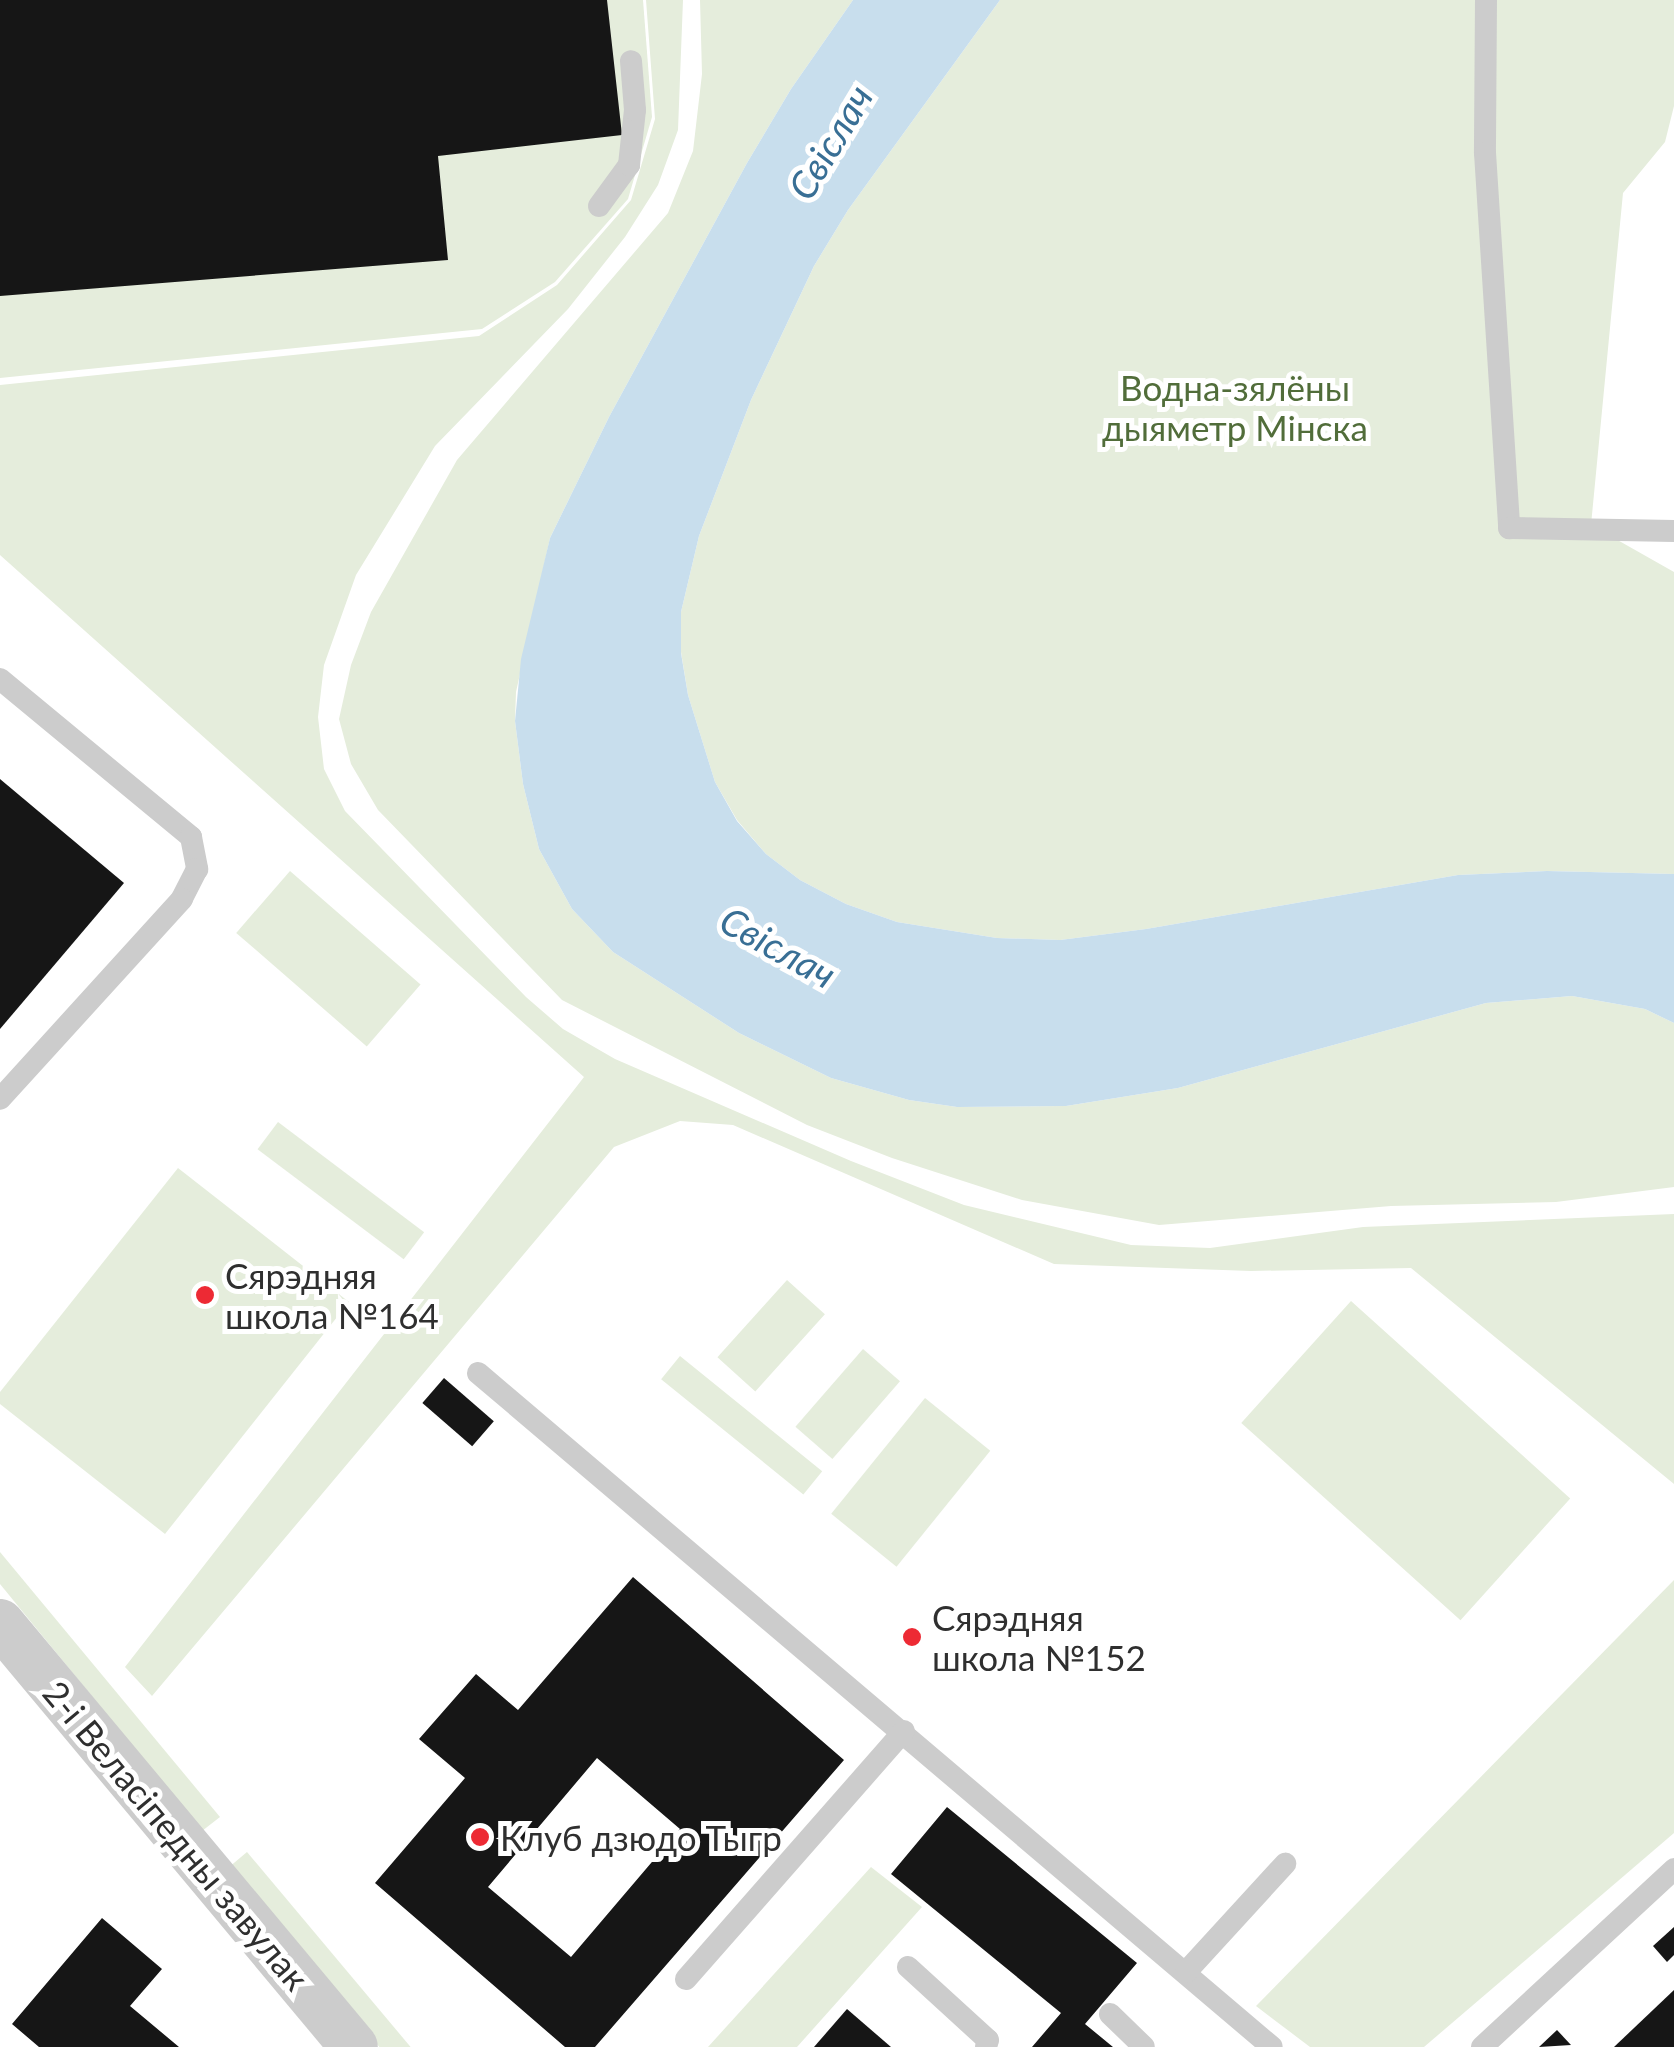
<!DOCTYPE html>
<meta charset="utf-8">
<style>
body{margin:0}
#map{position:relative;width:1674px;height:2047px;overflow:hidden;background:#fff;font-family:Lato,sans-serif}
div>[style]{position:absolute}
.green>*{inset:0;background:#e5eddc;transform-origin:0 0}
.water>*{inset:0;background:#c8deed}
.building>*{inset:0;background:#161616;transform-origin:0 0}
.service>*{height:22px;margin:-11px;padding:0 11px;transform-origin:11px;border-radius:11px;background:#ccc}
.minor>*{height:48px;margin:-24px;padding:0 24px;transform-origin:24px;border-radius:24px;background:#ccc}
.dots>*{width:28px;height:28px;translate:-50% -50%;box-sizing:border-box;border:5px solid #fff;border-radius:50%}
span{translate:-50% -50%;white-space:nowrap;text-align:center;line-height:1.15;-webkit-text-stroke:10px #fff;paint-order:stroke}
.park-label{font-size:35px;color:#516d3a}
.poi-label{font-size:35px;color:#2f2f2f}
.left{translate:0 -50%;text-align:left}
.street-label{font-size:35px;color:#2f2f2f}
.water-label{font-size:38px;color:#396f95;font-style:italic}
</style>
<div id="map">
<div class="green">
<i style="clip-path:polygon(0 0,643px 0,652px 117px,628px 199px,555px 282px,482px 329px,0 378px)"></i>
<i style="clip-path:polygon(646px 0,683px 0,678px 130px,658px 185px,625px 237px,568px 309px,435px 446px,356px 575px,324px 665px,318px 717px,324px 769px,345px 811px,526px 997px,563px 1029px,615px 1059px,851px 1161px,964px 1205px,1131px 1245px,1210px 1248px,1363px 1227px,1674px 1214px,1674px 1484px,1411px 1268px,1251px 1271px,1054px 1264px,733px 1125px,680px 1121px,614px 1147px,152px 1696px,125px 1667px,584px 1077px,0 555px,0 385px,479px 336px,557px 285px,631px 200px,655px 119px)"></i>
<i style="clip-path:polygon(700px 0,853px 0,791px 89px,747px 163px,609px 417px,550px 538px,516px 692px,515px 721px,523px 784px,539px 849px,572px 909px,613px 952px,739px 1033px,831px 1078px,909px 1100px,957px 1107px,1066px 1106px,1178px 1088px,1486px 1003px,1572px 996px,1645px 1009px,1674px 1023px,1674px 1187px,1556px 1202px,1391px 1206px,1159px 1225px,1022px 1200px,892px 1158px,807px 1125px,562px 1000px,378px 810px,351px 764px,339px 719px,351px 665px,371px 612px,457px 460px,668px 213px,693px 151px,702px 74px)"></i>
<i style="clip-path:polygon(1000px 0,1674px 0,1674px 106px,1665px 142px,1623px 193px,1591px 525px,1674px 572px,1674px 874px,1547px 871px,1458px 875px,1146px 929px,1060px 940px,997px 938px,897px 922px,846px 904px,800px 880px,766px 854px,737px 820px,715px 782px,688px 695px,681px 652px,681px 612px,699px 536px,751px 400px,814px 266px,848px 210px)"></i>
<i style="left:290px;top:871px;width:173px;height:82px;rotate:41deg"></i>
<i style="left:278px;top:1122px;width:183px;height:34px;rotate:37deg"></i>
<i style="clip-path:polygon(178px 1168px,349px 1302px,165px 1534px,0 1404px,0 1392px)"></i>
<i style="left:787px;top:1280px;width:51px;height:104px;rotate:42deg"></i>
<i style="left:1351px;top:1301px;width:295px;height:164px;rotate:42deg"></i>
<i style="left:863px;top:1349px;width:49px;height:103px;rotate:41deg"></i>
<i style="left:680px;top:1356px;width:183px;height:30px;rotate:39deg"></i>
<i style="left:925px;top:1398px;width:84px;height:149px;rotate:39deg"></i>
<i style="clip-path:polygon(0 1552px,220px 1817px,202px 1831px,0 1584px)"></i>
<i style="clip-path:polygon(1674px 1580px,1674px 1833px,1424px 2047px,1310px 2047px,1256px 2006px)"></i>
<i style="left:247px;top:1852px;width:255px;height:24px;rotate:50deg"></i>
<i style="clip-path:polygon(871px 1867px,922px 1907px,797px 2047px,708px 2047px)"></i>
</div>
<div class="water">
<i style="clip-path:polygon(853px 0,1000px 0,848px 210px,814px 266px,751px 400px,699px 536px,681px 612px,681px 653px,688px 695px,715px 782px,737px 821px,766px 854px,800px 880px,846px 904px,897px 922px,997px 938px,1060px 940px,1146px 929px,1458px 875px,1547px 871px,1674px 874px,1674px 1023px,1645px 1009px,1572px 996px,1486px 1003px,1178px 1088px,1066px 1106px,957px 1107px,909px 1100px,831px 1078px,739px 1033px,613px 952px,572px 909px,539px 849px,523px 784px,515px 721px,521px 659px,550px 538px,609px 417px,747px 163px,791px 89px)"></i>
</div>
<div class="building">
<i style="clip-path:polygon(0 0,607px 0,622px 135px,438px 156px,448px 260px,0 296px)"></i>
<i style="clip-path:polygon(0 779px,124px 883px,0 1029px)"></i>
<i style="left:444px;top:1378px;width:66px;height:33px;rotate:41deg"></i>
<i style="clip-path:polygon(evenodd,633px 1577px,844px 1760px,595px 2047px,565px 2047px,375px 1883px,465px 1778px,419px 1739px,476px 1674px,518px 1710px,633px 1577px,597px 1758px,680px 1829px,571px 1957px,488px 1887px,597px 1758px)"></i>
<i style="clip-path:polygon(947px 1807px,1137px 1963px,1085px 2024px,1113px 2047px,1032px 2047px,1061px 2013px,891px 1874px)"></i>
<i style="clip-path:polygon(102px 1918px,162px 1969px,130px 2006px,179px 2047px,39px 2047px,12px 2024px)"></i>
<i style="clip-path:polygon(1674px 1927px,1674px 1955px,1667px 1962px,1653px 1946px)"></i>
<i style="clip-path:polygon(1674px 1990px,1674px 2047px,1614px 2047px)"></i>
<i style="clip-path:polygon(847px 2009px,891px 2047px,814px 2047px)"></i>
<i style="clip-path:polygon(1557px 2030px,1571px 2045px,1539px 2047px)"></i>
</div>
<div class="service">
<i style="left:1486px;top:0;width:153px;rotate:90.4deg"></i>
<i style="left:1485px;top:153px;width:376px;rotate:86.3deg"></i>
<i style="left:1509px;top:528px;width:165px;rotate:1deg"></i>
<i style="left:599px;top:206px;width:51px;rotate:-53.8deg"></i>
<i style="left:629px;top:165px;width:55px;rotate:-83.8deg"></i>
<i style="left:635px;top:110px;width:49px;rotate:-94.7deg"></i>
<i style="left:0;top:679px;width:248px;rotate:39.6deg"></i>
<i style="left:191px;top:837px;width:33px;rotate:79deg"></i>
<i style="left:197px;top:869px;width:34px;rotate:117deg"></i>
<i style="left:182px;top:899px;width:270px;rotate:132.3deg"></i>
<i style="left:478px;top:1373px;width:1041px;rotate:40.33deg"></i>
<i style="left:908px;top:1967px;width:108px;rotate:42.4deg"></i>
<i style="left:988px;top:2040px;width:7px;rotate:106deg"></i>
<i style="left:1186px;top:1972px;width:147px;rotate:-47.5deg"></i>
<i style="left:686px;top:1979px;width:330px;rotate:-48.7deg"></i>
<i style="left:1110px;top:2014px;width:47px;rotate:44.1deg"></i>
<i style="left:1482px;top:2047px;width:262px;rotate:-42.8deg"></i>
</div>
<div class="minor">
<i style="left:0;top:1623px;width:552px;rotate:50.14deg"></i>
</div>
<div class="dots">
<i style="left:205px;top:1295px;background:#ed2a34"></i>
<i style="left:912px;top:1637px;background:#ed2a34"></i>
<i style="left:480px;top:1837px;background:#ed2a34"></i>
</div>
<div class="park-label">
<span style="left:1235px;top:407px">Водна-зялёны<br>дыяметр Мінска</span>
</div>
<div class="poi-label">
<span class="left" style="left:225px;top:1295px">Сярэдняя<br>школа №164</span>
<span class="left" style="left:932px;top:1637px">Сярэдняя<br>школа №152</span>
<span class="left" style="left:500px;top:1837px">Клуб дзюдо Тыгр</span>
</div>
<div class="street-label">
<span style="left:177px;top:1835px;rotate:50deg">2-і Веласіпедны завулак</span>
</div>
<div class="water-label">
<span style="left:830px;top:142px;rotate:-59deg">Свіслач</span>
<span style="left:778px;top:947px;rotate:29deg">Свіслач</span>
</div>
</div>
